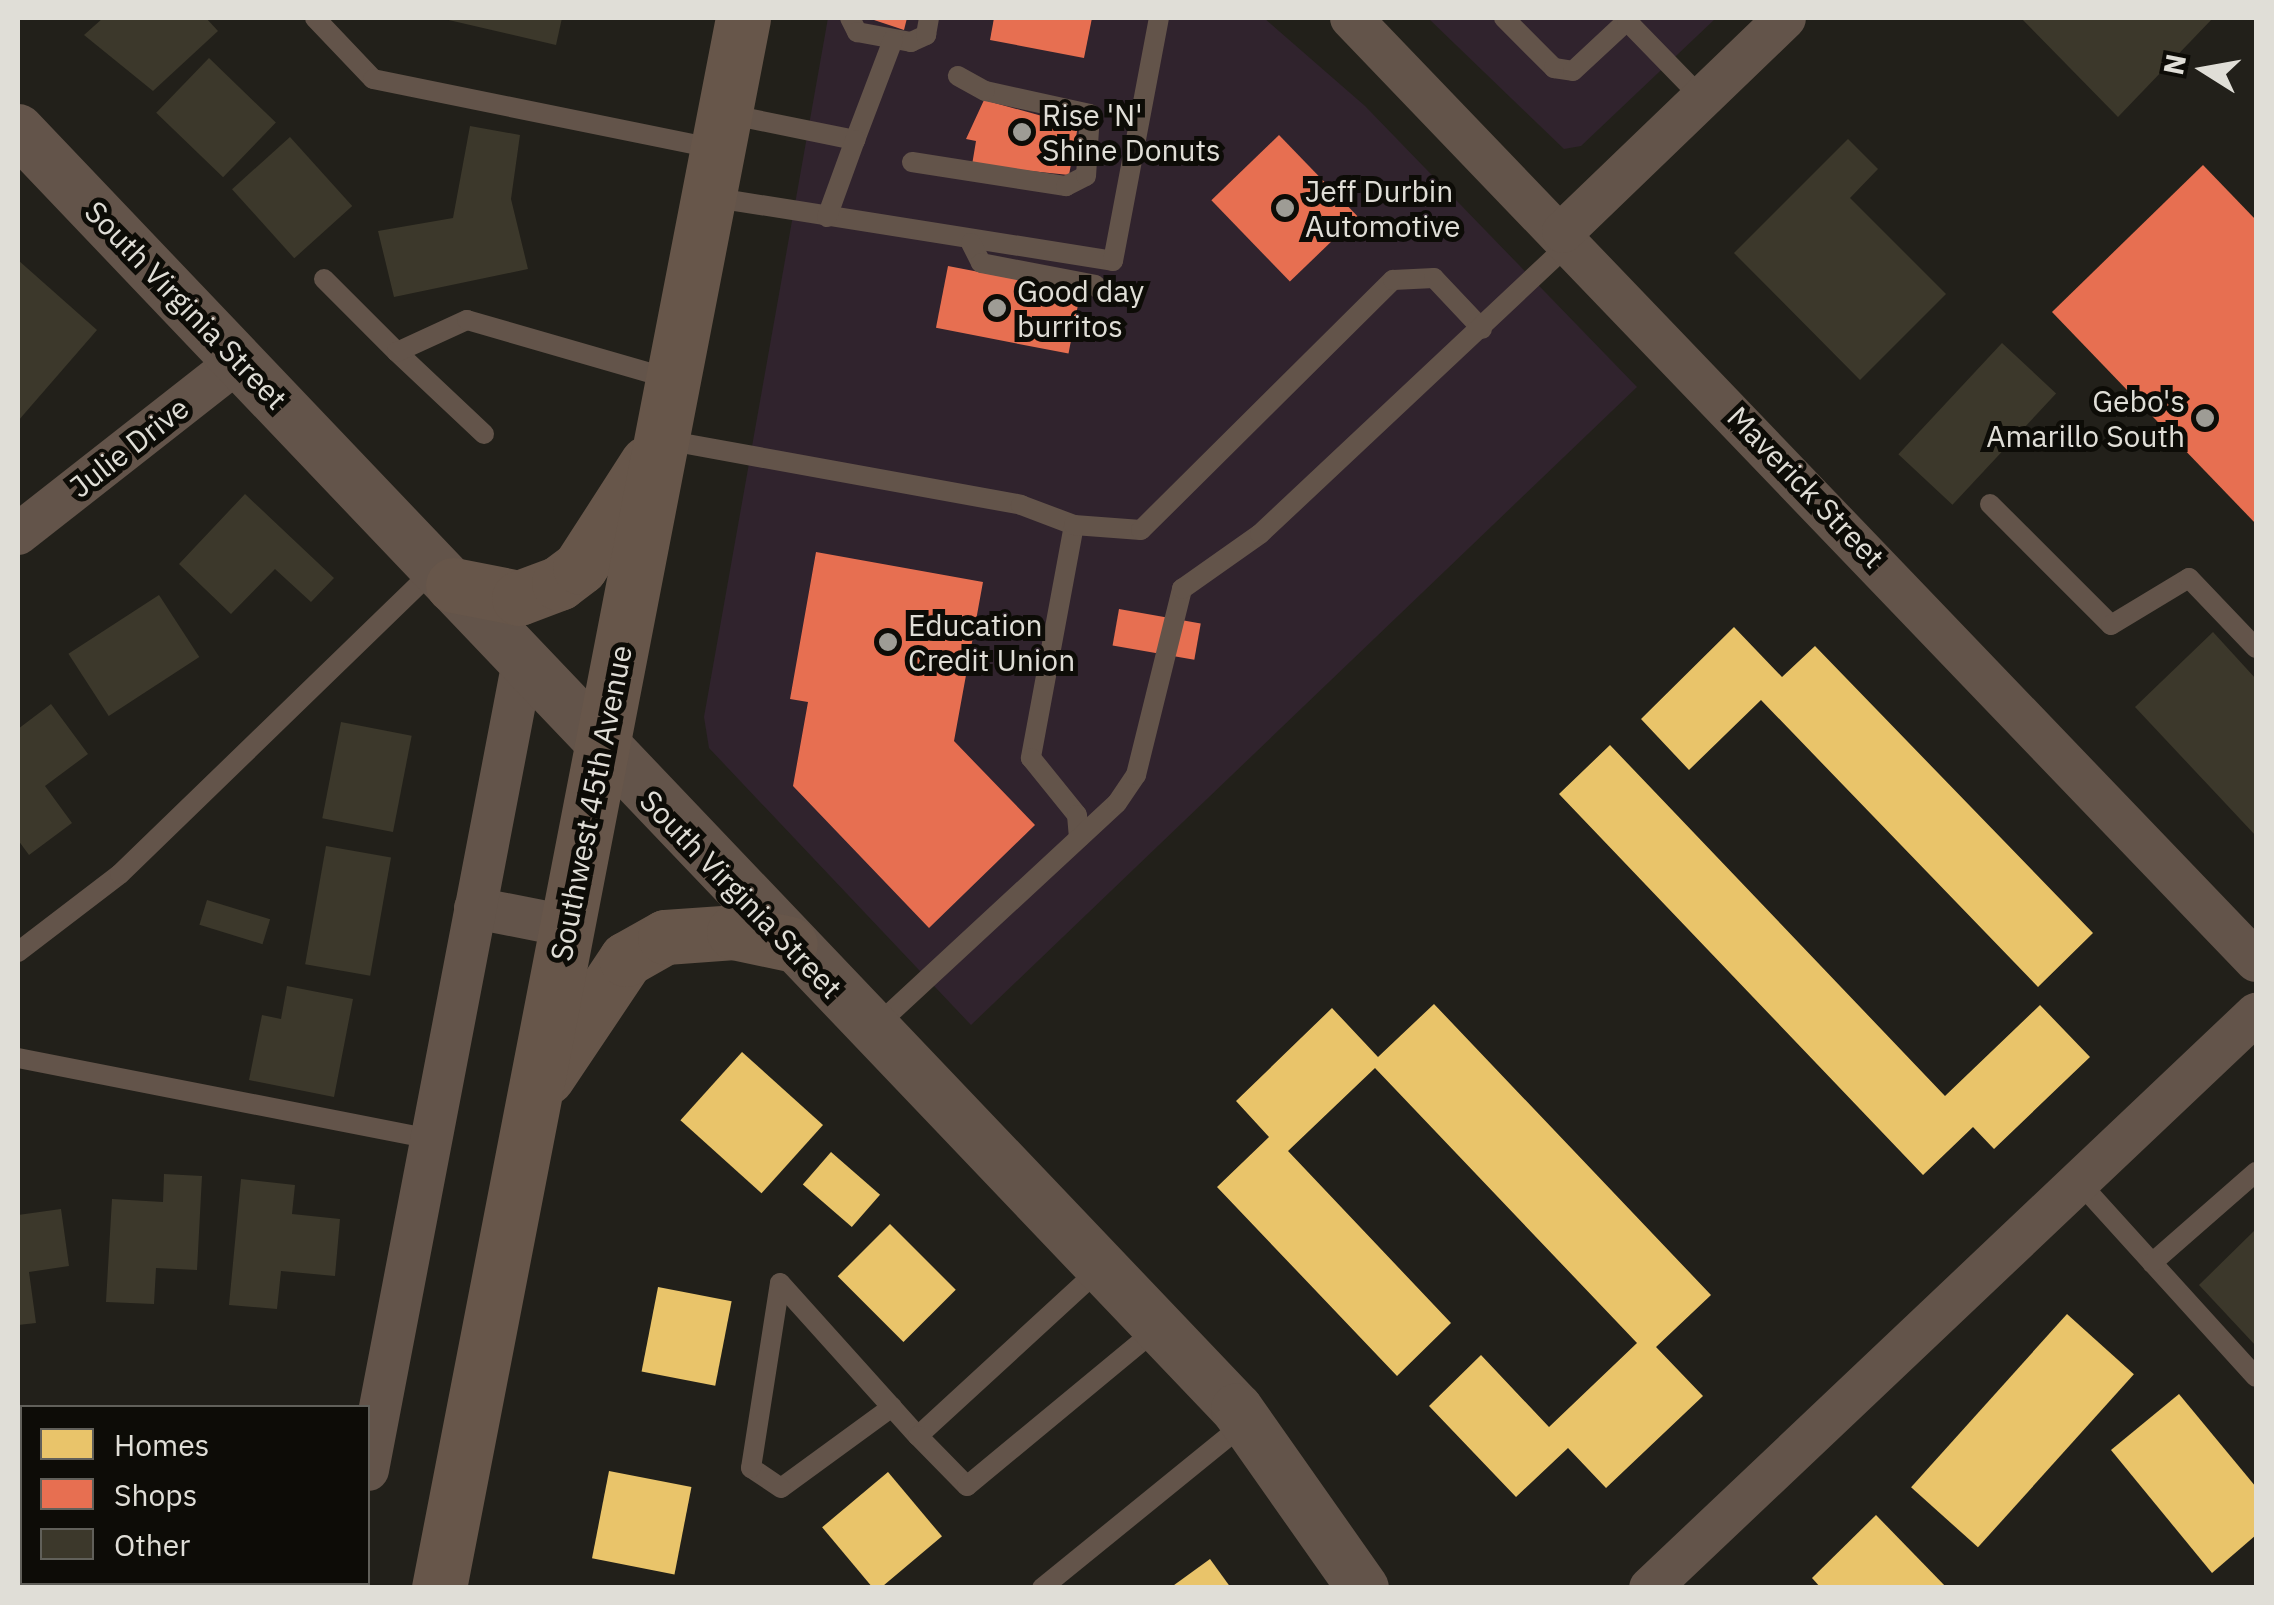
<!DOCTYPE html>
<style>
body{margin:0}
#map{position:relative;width:2274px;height:1605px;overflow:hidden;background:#22201a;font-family:"IBM Plex Sans",sans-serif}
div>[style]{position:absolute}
.commercial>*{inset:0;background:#30232d}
.homes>*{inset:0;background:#e9c46a;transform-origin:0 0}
.shops>*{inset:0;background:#e76f51;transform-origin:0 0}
.building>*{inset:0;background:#3c382b;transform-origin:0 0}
.service>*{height:20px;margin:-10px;padding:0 10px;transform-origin:10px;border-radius:10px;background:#63544a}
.minor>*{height:42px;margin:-21px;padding:0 21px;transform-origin:21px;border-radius:21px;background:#63544a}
.tertiary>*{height:52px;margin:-26px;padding:0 26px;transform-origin:26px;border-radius:26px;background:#63544a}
.secondary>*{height:55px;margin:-27.5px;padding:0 27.5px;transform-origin:27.5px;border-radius:27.5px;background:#67564a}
.dots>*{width:28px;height:28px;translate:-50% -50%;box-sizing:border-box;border:5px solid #0d0c07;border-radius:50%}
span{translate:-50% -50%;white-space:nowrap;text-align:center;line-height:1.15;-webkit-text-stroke:10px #0d0c07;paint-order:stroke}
.poi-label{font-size:30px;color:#e0ded7}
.left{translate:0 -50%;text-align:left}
.right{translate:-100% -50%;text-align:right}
.street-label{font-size:30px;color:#e0ded7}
.frame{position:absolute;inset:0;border:20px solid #e0ded7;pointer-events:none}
.legend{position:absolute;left:20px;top:1405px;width:350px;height:180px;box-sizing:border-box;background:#0d0c07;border:2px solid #61605a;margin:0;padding:12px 18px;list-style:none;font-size:30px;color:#e0ded7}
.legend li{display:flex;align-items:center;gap:20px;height:50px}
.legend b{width:50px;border:2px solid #61605a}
.north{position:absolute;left:2154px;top:20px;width:100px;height:100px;-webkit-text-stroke:8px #0d0c07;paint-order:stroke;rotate:281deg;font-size:28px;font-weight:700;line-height:40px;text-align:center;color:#e0ded7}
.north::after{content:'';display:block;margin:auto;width:35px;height:45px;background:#e0ded7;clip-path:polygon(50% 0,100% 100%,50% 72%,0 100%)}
</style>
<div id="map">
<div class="commercial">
<i style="clip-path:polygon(828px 18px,1264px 18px,1365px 106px,1637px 387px,971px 1025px,709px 748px,704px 717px)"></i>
<i style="clip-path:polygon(1428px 18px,1716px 18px,1581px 146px,1564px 149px)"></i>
</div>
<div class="homes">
<i style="clip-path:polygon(1734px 627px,1782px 677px,1815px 646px,2093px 933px,2038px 987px,1761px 700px,1689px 770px,1641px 719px)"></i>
<i style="clip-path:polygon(1610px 745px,1945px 1096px,2040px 1005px,2090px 1057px,1994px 1149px,1973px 1127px,1923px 1175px,1559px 794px)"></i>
<i style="clip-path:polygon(1434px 1004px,1711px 1295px,1656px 1347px,1703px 1396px,1606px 1488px,1568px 1448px,1516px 1497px,1429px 1406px,1481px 1355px,1549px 1427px,1637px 1343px,1375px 1068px,1288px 1151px,1451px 1323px,1397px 1376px,1217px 1187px,1269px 1137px,1236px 1101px,1332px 1008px,1378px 1057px)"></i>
<i style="left:742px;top:1052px;width:109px;height:92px;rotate:42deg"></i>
<i style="left:831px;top:1152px;width:65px;height:43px;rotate:41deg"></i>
<i style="left:890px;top:1224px;width:93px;height:74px;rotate:45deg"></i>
<i style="left:658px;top:1287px;width:75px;height:86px;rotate:11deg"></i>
<i style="left:2067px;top:1314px;width:90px;height:233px;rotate:42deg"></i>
<i style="clip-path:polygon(2179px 1394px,2256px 1487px,2256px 1535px,2212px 1573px,2111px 1450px)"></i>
<i style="left:609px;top:1471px;width:84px;height:89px;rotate:11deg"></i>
<i style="left:888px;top:1472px;width:84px;height:86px;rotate:50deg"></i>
<i style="clip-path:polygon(1876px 1515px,1947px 1588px,1821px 1588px,1812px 1578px)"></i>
<i style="clip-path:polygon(1210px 1559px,1231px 1588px,1170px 1588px)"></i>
</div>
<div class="shops">
<i style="clip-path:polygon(868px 18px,907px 18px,904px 30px)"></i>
<i style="clip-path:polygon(994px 18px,1092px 18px,1084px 58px,990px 40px)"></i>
<i style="clip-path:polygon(984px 100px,1078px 126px,1069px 175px,972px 165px,976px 141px,966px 139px)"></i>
<i style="left:1279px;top:135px;width:113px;height:94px;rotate:46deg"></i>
<i style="clip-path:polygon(2203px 165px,2256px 220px,2256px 524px,2052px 312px)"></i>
<i style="left:948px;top:266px;width:135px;height:63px;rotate:11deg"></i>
<i style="clip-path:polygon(816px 552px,983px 582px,954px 741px,1035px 825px,929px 928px,793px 786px,808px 702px,790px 699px)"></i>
<i style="left:1119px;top:609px;width:83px;height:37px;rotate:10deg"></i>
</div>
<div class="building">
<i style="clip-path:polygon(103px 18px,206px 18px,218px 31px,153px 91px,84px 35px)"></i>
<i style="clip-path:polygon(440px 18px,562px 18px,556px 45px)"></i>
<i style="clip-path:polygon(2021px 18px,2213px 18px,2118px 117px)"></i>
<i style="left:209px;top:58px;width:93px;height:76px;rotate:44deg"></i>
<i style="clip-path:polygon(470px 126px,520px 135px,511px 199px,528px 269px,394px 297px,378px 231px,453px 218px)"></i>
<i style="left:290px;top:137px;width:93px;height:78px;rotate:48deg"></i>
<i style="clip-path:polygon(1848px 139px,1878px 169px,1850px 198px,1946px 294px,1860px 380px,1734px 253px)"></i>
<i style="clip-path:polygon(18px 260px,97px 330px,18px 421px)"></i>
<i style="left:2002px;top:343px;width:74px;height:152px;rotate:43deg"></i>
<i style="clip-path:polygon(245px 494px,334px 578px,311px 602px,275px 569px,231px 614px,179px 564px)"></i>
<i style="left:159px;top:595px;width:74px;height:108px;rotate:57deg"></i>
<i style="clip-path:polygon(2213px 632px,2256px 679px,2256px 836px,2135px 707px)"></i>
<i style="clip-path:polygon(51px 704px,88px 754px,45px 786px,72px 823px,29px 855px,18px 840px,18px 729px)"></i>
<i style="left:341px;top:722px;width:72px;height:98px;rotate:11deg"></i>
<i style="left:326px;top:846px;width:66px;height:120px;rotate:10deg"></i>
<i style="left:207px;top:900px;width:66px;height:26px;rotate:17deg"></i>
<i style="clip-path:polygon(287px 986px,353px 999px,334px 1097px,249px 1080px,262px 1015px,281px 1019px)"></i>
<i style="clip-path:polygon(164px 1174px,202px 1176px,197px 1270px,156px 1268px,154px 1304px,106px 1302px,112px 1199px,163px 1202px)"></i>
<i style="clip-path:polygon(241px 1179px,295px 1185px,292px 1214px,340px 1219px,335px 1276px,281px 1271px,277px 1309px,229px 1305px)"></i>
<i style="clip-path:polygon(61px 1209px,69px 1266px,29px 1272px,36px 1323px,18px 1325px,18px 1215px)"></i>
<i style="clip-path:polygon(2256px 1229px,2256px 1346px,2199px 1285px)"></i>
<i style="clip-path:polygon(22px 1544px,22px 1582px,76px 1588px,18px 1588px)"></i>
<i style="left:110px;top:1582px;width:81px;height:6px"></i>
<i style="clip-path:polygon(222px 1582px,299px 1582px,221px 1588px)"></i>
</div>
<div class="service">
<i style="left:315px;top:18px;width:84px;rotate:46.4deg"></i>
<i style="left:373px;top:79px;width:350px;rotate:11.5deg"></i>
<i style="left:850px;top:18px;width:16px;rotate:63deg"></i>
<i style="left:857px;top:32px;width:55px;rotate:10.5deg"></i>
<i style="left:911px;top:42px;width:17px;rotate:-25deg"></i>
<i style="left:926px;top:35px;width:17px;rotate:-80deg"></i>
<i style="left:1504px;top:18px;width:71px;rotate:45deg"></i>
<i style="left:1554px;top:68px;width:19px;rotate:9deg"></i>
<i style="left:1573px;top:71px;width:78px;rotate:-42.9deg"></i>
<i style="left:1627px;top:21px;width:107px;rotate:45.8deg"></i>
<i style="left:727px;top:114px;width:131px;rotate:11.5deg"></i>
<i style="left:855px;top:140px;width:107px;rotate:-69.2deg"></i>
<i style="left:912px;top:162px;width:156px;rotate:8.9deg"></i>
<i style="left:1066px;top:186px;width:22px;rotate:-27deg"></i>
<i style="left:1086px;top:176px;width:62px;rotate:-86.3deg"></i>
<i style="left:1090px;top:114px;width:107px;rotate:-167.6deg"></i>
<i style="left:985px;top:91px;width:31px;rotate:-151deg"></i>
<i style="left:710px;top:197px;width:408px;rotate:9deg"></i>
<i style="left:1113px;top:261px;width:247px;rotate:-79.3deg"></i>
<i style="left:827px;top:217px;width:82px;rotate:-70deg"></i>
<i style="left:971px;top:243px;width:22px;rotate:63deg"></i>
<i style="left:981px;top:263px;width:116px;rotate:10.9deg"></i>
<i style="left:1095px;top:285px;width:17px;rotate:45deg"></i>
<i style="left:324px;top:279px;width:103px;rotate:45deg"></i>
<i style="left:484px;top:434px;width:120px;rotate:-136.7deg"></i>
<i style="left:397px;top:352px;width:77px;rotate:-24.6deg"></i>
<i style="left:467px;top:320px;width:213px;rotate:16.1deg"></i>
<i style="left:665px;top:440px;width:362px;rotate:10.3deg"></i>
<i style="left:1021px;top:505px;width:57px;rotate:20.7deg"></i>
<i style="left:1074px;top:525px;width:237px;rotate:100.5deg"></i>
<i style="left:1031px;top:758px;width:73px;rotate:51.1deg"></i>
<i style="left:1077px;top:815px;width:23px;rotate:85deg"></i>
<i style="left:1990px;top:504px;width:171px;rotate:45deg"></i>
<i style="left:2111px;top:625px;width:91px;rotate:-31.1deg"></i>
<i style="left:2189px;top:578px;width:97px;rotate:46.3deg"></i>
<i style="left:1074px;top:525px;width:67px;rotate:4.3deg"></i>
<i style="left:1141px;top:530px;width:355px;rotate:-44.8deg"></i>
<i style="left:1393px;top:280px;width:41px;rotate:-2.8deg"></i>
<i style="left:1434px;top:278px;width:70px;rotate:46.7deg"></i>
<i style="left:18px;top:952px;width:128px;rotate:-37.4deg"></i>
<i style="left:120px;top:874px;width:438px;rotate:-44.1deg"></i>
<i style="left:874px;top:1028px;width:331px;rotate:-42.8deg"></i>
<i style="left:1117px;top:803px;width:34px;rotate:-56deg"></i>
<i style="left:1136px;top:775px;width:192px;rotate:-76.1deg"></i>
<i style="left:1182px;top:589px;width:95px;rotate:-35.2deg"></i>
<i style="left:1260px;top:534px;width:428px;rotate:-43.2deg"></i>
<i style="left:18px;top:1058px;width:421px;rotate:11.1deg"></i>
<i style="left:2079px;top:1182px;width:263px;rotate:47.8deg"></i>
<i style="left:2152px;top:1263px;width:138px;rotate:-41.2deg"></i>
<i style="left:892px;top:1407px;width:137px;rotate:143.9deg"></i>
<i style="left:781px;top:1488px;width:36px;rotate:-146deg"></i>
<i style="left:751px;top:1468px;width:187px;rotate:-81.1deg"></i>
<i style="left:780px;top:1283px;width:206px;rotate:48deg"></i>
<i style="left:918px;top:1436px;width:250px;rotate:-42.6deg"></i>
<i style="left:918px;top:1436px;width:70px;rotate:45.6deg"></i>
<i style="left:967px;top:1486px;width:248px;rotate:-39.6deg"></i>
<i style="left:1042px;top:1588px;width:260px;rotate:-39.1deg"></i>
</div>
<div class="minor">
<i style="left:1351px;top:18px;width:1307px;rotate:46.18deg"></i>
<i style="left:1563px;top:232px;width:308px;rotate:-43.9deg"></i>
<i style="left:18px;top:534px;width:282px;rotate:-38.1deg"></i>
<i style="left:475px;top:908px;width:94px;rotate:11.1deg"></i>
<i style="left:18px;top:1439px;width:4px;rotate:-14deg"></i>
<i style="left:368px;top:1470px;width:824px;rotate:-79.15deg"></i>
<i style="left:345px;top:1588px;width:6px;rotate:-81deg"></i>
<i style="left:1650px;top:1588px;width:835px;rotate:-43.45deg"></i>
</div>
<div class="tertiary">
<i style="left:18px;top:130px;width:1767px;rotate:46.38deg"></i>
<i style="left:1237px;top:1409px;width:219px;rotate:54.9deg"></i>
</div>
<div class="secondary">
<i style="left:453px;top:585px;width:67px;rotate:11.1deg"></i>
<i style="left:519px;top:598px;width:43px;rotate:-20.6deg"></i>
<i style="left:559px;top:583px;width:26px;rotate:-37deg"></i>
<i style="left:580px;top:567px;width:124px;rotate:-57.2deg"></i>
<i style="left:547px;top:1077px;width:142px;rotate:-56.2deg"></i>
<i style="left:626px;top:959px;width:45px;rotate:-29.4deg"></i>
<i style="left:665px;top:937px;width:69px;rotate:-4.1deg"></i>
<i style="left:734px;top:932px;width:57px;rotate:12.1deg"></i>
<i style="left:439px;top:1588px;width:1599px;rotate:-79.04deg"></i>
</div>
<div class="dots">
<i style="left:1022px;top:132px;background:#9e9c95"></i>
<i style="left:1285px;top:208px;background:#9e9c95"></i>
<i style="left:997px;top:308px;background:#9e9c95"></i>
<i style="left:2205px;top:418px;background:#9e9c95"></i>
<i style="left:888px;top:642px;background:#9e9c95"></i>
</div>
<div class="poi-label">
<span class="left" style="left:1042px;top:132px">Rise 'N'<br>Shine Donuts</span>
<span class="left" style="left:1305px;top:208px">Jeff Durbin<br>Automotive</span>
<span class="left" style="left:1017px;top:308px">Good day<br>burritos</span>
<span class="right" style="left:2185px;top:418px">Gebo's<br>Amarillo South</span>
<span class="left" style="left:908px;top:642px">Education<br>Credit Union</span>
</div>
<div class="street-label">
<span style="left:186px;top:305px;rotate:46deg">South Virginia Street</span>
<span style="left:129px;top:447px;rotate:-38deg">Julie Drive</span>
<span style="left:1806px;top:487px;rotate:46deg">Maverick Street</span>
<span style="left:591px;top:803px;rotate:-79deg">Southwest 45th Avenue</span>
<span style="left:741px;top:894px;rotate:46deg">South Virginia Street</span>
</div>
<div class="frame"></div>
<ul class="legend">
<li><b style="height:28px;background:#e9c46a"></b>Homes</li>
<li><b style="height:28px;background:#e76f51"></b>Shops</li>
<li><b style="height:28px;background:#3c382b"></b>Other</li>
</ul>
<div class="north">N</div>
</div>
